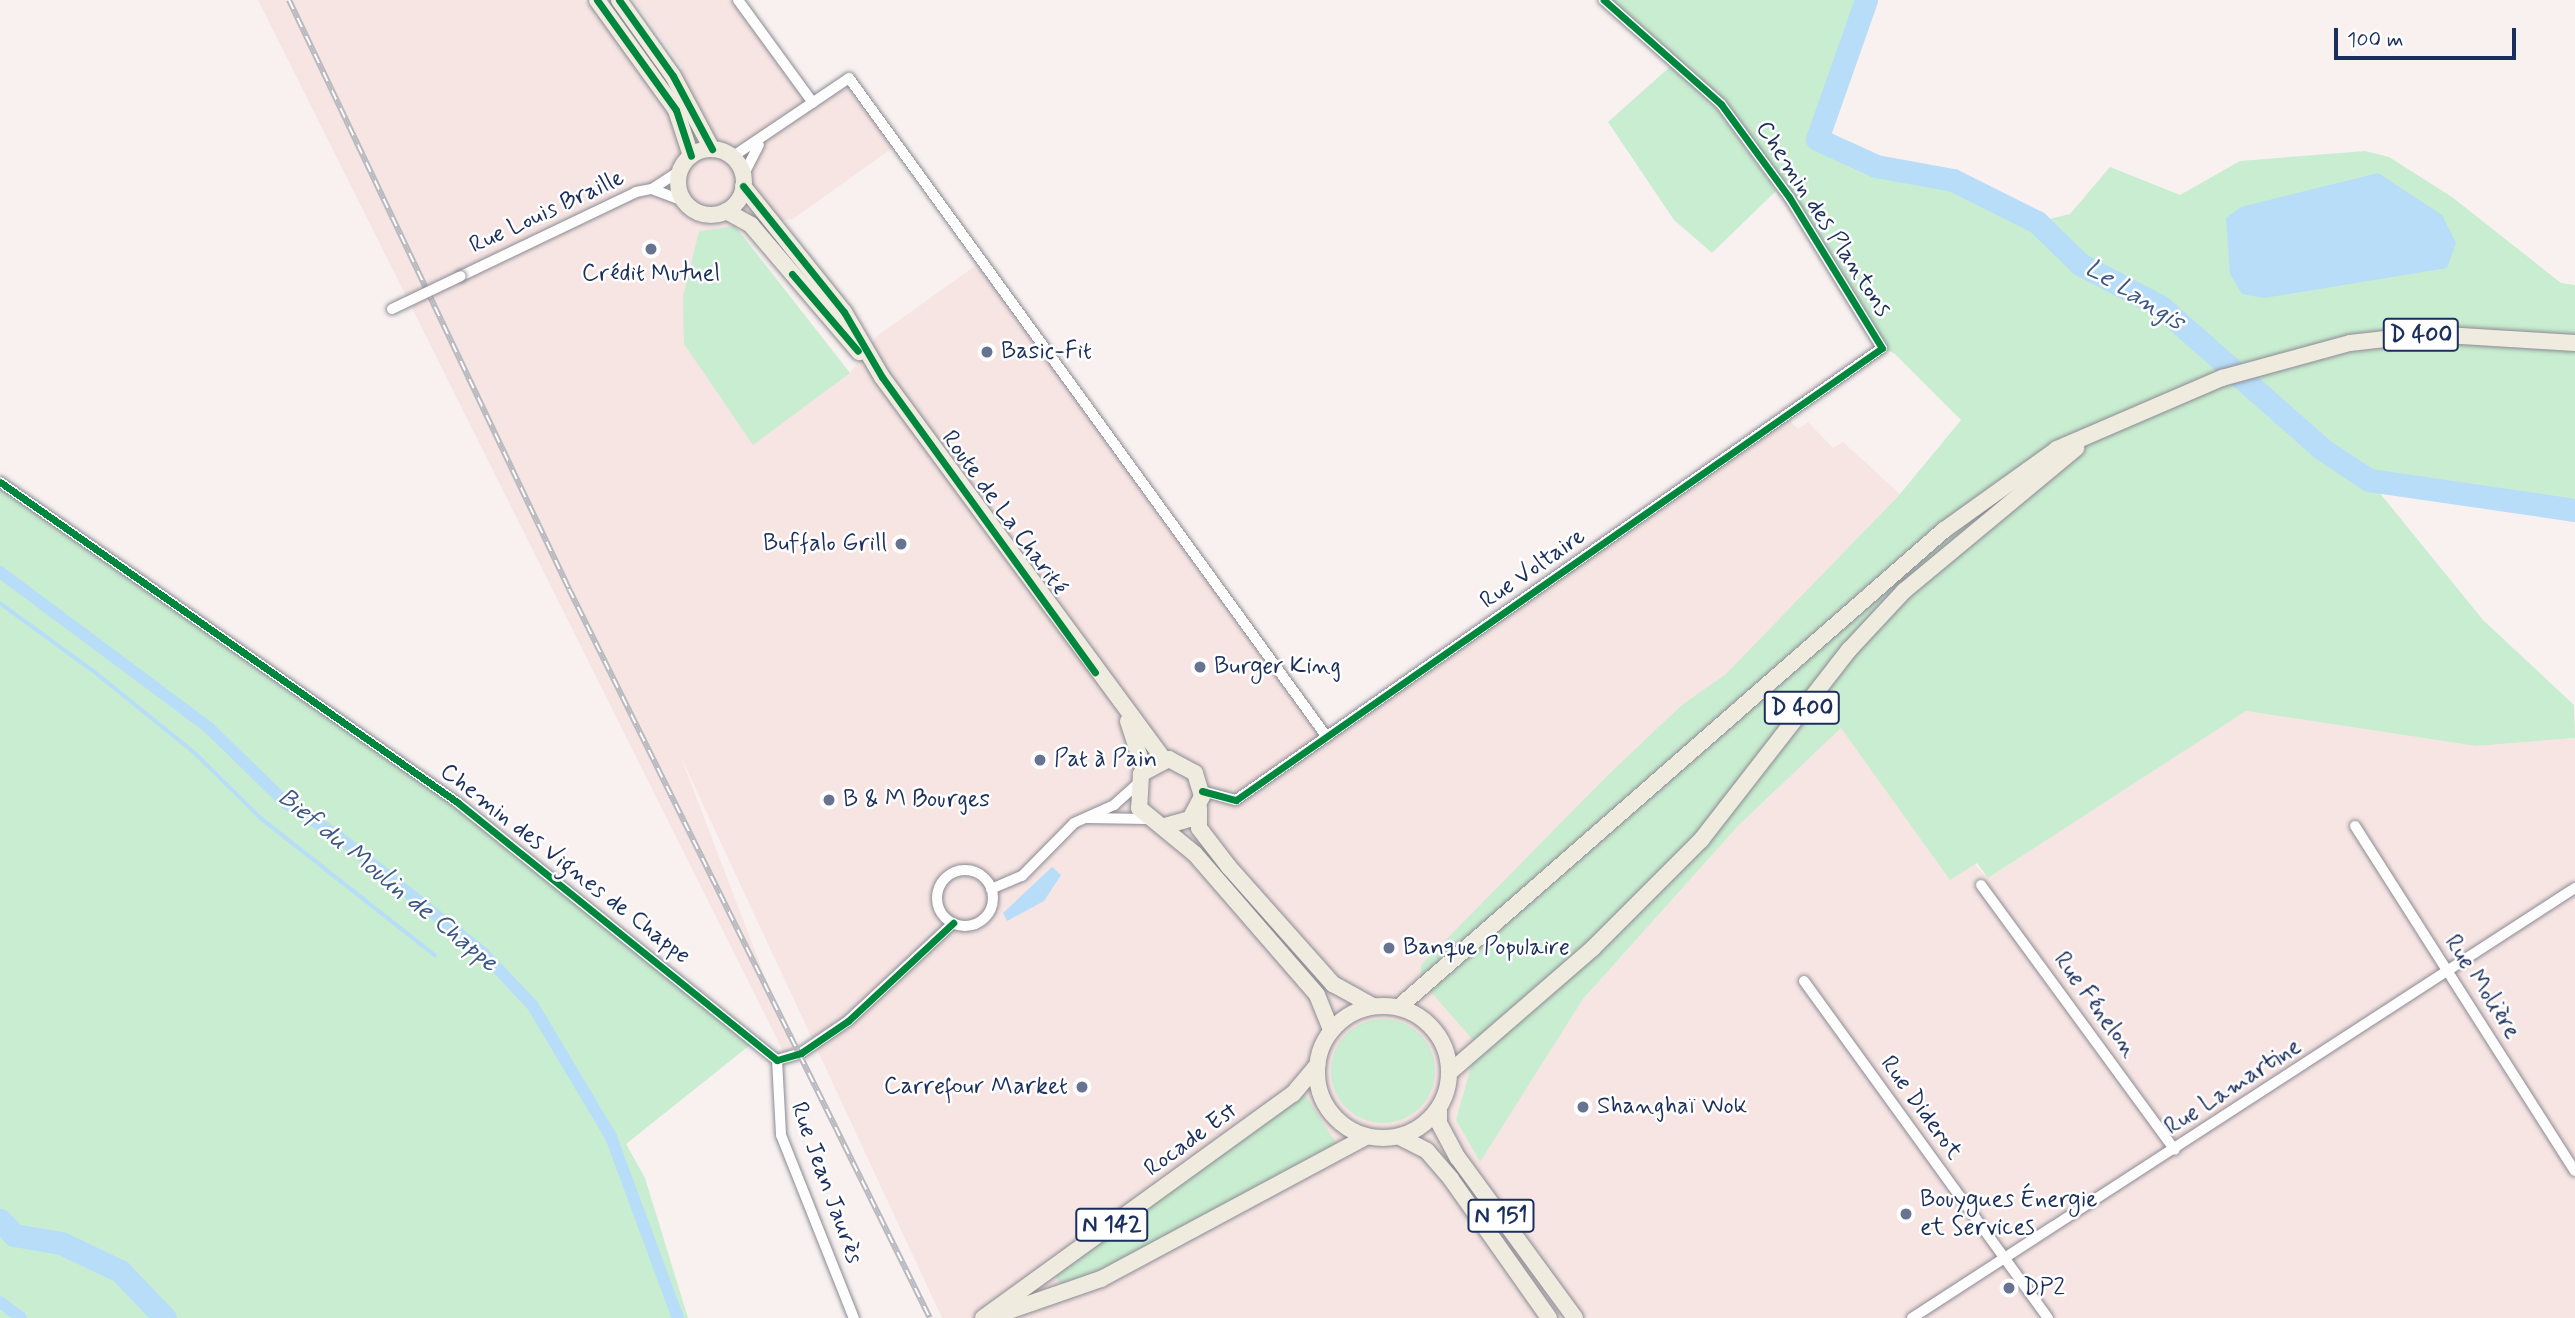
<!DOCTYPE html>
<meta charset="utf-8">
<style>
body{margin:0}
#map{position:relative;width:2575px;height:1318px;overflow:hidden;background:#f8f1f0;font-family:Mynerve,sans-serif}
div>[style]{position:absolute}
.built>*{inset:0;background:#f7e5e3}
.green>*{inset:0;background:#c9edd0}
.round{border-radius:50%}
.water>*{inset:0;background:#b8ddf8}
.stream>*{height:3.5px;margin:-1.75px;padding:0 1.75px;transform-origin:1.75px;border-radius:1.75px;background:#b8ddf8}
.canal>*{height:12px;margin:-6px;padding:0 6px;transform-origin:6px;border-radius:6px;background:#b8ddf8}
.river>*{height:23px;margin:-11.5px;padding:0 11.5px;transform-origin:11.5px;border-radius:11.5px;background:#b8ddf8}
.roads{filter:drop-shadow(0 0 2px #8b8b94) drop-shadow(0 0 2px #8b8b94)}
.minor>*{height:10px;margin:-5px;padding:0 5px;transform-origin:5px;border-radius:5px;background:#fefdfd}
.minor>.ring{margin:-5px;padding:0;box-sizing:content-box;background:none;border:10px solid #fefdfd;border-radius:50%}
.primary>*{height:16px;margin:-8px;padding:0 8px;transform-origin:8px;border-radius:8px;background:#efebdf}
.primary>.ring{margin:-8px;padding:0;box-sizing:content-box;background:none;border:16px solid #efebdf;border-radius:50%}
.trunk>*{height:16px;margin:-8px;padding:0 8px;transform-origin:8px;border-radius:8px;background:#efebdf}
.rail>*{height:6px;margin-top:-3px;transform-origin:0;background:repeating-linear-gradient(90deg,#fff 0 10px,#b8babf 0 20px);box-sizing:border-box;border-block:2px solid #b8babf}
.bridges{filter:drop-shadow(0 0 2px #8b8b94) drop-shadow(0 0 2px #8b8b94)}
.minor-bridge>*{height:10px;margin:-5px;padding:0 5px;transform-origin:5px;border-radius:5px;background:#fefdfd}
.cycleway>*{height:7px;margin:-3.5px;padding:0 3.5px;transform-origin:3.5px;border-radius:3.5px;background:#00873e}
.dots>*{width:19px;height:19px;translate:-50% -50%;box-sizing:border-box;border:4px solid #fff;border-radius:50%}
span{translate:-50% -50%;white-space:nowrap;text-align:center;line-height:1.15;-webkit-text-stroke:5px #fff;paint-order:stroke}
.shield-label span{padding:2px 5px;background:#fff;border:2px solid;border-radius:5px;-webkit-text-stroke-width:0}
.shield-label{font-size:23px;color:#1b2f5e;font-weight:700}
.street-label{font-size:24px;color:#1b2f5e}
.poi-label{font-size:24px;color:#1b2f5e}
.left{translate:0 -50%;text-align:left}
.right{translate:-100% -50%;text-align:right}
.water-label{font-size:26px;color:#3b5885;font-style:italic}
.scale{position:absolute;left:2334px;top:28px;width:182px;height:32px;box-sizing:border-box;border:4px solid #1b2f5e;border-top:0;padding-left:9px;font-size:21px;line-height:24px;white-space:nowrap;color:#1b2f5e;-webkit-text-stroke:5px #fff;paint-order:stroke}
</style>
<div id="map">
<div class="built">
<i style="clip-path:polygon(258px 0,583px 0,670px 78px,683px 68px,634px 0,738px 0,813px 102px,849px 78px,898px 144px,793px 219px,699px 231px,850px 373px,877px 336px,982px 261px,1333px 733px,1785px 416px,1798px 429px,1808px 422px,1833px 448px,1843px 442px,1900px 494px,1726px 675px,1683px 704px,1428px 986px,1477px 1045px,1456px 1120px,1480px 1161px,1583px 999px,1738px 826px,1841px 728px,1988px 878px,2246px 711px,2476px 746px,2575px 738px,2575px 1318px,942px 1318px,681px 757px,795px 1056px,787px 1059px)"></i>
</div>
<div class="green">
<i style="clip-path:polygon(1604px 0,1866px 0,1817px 139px,1876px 166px,1953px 180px,2037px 222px,2070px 214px,2110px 167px,2180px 195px,2240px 161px,2365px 151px,2389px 157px,2452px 197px,2561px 283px,2575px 285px,2575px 510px,2370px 481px,2483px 620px,2574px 705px,2575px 738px,2476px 746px,2246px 711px,1988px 878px,1977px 863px,1950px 880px,1841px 728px,1738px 826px,1583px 999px,1480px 1162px,1456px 1120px,1477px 1045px,1420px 979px,1421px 965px,1609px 774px,1683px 704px,1726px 674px,1900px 494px,1961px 420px,1895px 354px,1882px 348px,1740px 128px)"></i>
<i style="clip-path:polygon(1672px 65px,1717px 108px,1776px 191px,1712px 253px,1674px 220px,1608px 122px)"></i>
<i style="clip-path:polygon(735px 226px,850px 373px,753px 445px,684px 344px,683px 297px,699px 231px)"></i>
<i style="clip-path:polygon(0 482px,457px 802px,755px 1041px,626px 1144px,645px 1178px,688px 1318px,0 1318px)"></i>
<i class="round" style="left:1331px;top:1019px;width:104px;height:104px"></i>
<i style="clip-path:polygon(1304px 1093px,1336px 1143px,1188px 1231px,1062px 1288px,1054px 1272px)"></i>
</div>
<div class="water">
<i style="clip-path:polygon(2378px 173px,2442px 215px,2456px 243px,2447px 268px,2264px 298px,2242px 294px,2230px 274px,2226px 218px,2241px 207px)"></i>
<i style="clip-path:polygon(1052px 867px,1061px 875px,1044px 901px,1007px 921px,1003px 913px)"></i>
</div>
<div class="stream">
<i style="left:0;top:603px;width:117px;rotate:36deg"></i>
<i style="left:95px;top:672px;width:129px;rotate:39deg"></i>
<i style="left:195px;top:753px;width:94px;rotate:44.6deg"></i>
<i style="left:262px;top:819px;width:220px;rotate:38.2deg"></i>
</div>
<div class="canal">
<i style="left:0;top:572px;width:261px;rotate:36.7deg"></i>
<i style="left:209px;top:728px;width:109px;rotate:44.3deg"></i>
<i style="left:287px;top:804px;width:57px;rotate:32deg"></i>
<i style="left:335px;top:834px;width:191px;rotate:38.8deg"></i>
<i style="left:484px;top:954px;width:71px;rotate:46.7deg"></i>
<i style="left:533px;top:1006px;width:152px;rotate:59.2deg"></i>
<i style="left:611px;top:1137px;width:193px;rotate:69.7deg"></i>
<i style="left:0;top:1302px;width:26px;rotate:37deg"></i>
</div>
<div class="river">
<i style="left:1866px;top:0;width:147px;rotate:109.4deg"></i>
<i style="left:1817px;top:139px;width:65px;rotate:24.6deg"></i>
<i style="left:1876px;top:166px;width:78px;rotate:10.3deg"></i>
<i style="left:1953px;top:180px;width:94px;rotate:26.6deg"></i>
<i style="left:2037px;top:222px;width:60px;rotate:44.3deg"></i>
<i style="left:2080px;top:264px;width:90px;rotate:27.7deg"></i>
<i style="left:2160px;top:306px;width:216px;rotate:41.4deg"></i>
<i style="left:2322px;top:449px;width:56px;rotate:33.4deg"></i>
<i style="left:2369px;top:480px;width:208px;rotate:8.3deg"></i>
<i style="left:0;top:1220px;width:21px;rotate:47deg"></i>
<i style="left:14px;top:1235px;width:48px;rotate:9.7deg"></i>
<i style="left:61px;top:1243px;width:65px;rotate:25.4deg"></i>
<i style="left:120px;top:1271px;width:65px;rotate:46.2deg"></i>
</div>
<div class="roads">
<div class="minor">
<i style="left:738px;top:0;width:127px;rotate:53.9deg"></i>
<i style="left:732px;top:157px;width:141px;rotate:-34deg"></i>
<i style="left:849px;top:78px;width:814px;rotate:54.05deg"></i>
<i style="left:743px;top:176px;width:35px;rotate:-63deg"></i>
<i style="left:652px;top:189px;width:33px;rotate:-33deg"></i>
<i style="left:461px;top:276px;width:194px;rotate:-25.6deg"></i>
<i style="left:636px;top:192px;width:16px;rotate:-11deg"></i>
<i style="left:652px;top:189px;width:34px;rotate:21deg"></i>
<i style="left:0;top:482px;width:558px;rotate:35deg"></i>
<i style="left:457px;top:802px;width:411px;rotate:38.9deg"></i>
<i style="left:777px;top:1060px;width:25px;rotate:-16deg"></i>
<i style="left:801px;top:1053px;width:57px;rotate:-34.2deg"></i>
<i style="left:848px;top:1021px;width:144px;rotate:-43deg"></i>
<i style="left:1202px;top:791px;width:35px;rotate:15deg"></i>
<i style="left:1236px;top:800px;width:788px;rotate:-34.98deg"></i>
<i style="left:1882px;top:348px;width:177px;rotate:-121.6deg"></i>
<i style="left:1789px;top:197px;width:115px;rotate:-126.2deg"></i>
<i style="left:1721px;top:104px;width:157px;rotate:-138.4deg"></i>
<i style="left:1087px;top:818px;width:60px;rotate:1deg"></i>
<i style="left:2355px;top:826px;width:409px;rotate:57.5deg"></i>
<i class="ring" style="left:937px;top:870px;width:46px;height:46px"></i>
<i style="left:1981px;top:885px;width:328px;rotate:53.8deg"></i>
<i style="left:991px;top:889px;width:34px;rotate:-23deg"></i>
<i style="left:1022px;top:876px;width:74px;rotate:-45.5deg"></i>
<i style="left:1074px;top:823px;width:44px;rotate:-24.2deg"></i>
<i style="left:1114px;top:805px;width:30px;rotate:-42deg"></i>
<i style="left:1804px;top:981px;width:416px;rotate:54.1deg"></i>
<i style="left:777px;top:1060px;width:75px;rotate:86.9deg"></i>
<i style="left:781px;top:1135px;width:197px;rotate:68.3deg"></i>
<i style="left:1912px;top:1318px;width:790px;rotate:-32.97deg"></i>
</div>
<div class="primary">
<i style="left:597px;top:0;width:135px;rotate:54.3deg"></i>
<i style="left:676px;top:110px;width:48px;rotate:71.9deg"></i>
<i style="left:619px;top:0;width:93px;rotate:54.6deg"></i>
<i style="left:673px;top:76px;width:83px;rotate:61.9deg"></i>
<i class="ring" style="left:678px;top:149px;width:50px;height:50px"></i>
<i style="left:743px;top:186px;width:161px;rotate:51.3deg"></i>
<i style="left:844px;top:312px;width:75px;rotate:59.7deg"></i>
<i style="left:882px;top:377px;width:476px;rotate:53.6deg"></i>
<i style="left:726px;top:211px;width:29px;rotate:29deg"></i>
<i style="left:751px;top:225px;width:167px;rotate:49.6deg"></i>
<i style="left:1128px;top:721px;width:52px;rotate:71.9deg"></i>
<i style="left:1199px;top:808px;width:20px;rotate:90deg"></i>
<i style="left:1199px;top:828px;width:49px;rotate:52.4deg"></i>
<i style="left:1229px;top:867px;width:157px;rotate:48.4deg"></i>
<i style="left:1333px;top:984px;width:46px;rotate:28.8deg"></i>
<i style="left:1165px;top:826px;width:26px;rotate:-16deg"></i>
<i style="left:1190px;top:819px;width:26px;rotate:-62deg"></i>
<i style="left:1202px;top:796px;width:24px;rotate:-107deg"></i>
<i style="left:1195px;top:773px;width:30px;rotate:-152deg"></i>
<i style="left:1169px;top:759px;width:32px;rotate:152deg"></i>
<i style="left:1141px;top:774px;width:34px;rotate:93deg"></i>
<i style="left:1139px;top:808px;width:72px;rotate:39.4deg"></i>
<i style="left:1195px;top:854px;width:186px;rotate:49.1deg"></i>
<i style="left:1317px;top:995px;width:38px;rotate:68deg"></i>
<i class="ring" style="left:1317px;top:1006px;width:116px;height:116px"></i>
<i style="left:1439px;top:1110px;width:13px;rotate:90deg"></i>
<i style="left:1439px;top:1123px;width:40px;rotate:62deg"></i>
<i style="left:1458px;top:1158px;width:198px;rotate:53.8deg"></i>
<i style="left:1400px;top:1137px;width:30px;rotate:27deg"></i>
<i style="left:1427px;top:1151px;width:37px;rotate:49deg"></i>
<i style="left:1451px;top:1179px;width:170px;rotate:54.8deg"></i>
<i style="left:994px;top:1316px;width:113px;rotate:-19.1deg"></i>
<i style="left:1101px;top:1279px;width:301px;rotate:-28.2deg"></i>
<i style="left:983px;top:1318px;width:382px;rotate:-35.9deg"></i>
<i style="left:1293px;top:1094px;width:38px;rotate:-50deg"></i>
</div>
<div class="trunk">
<i style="left:1399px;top:1007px;width:724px;rotate:-41.19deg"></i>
<i style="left:1944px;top:530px;width:139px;rotate:-35.6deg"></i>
<i style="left:2057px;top:449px;width:180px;rotate:-23.3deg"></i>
<i style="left:2222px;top:378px;width:133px;rotate:-15.3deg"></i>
<i style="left:2350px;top:343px;width:80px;rotate:-6.5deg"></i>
<i style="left:2429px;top:334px;width:146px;rotate:3.5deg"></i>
<i style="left:1450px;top:1072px;width:189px;rotate:-40.9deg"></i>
<i style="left:1593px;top:948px;width:153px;rotate:-45deg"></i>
<i style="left:1701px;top:840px;width:241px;rotate:-52.1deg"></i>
<i style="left:1849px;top:650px;width:81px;rotate:-47deg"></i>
<i style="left:1904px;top:591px;width:224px;rotate:-39.7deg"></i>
</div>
</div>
<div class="rail">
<i style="left:289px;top:0;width:652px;rotate:64.57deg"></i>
<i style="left:569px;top:589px;width:813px;rotate:63.66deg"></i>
</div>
<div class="bridges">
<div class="minor-bridge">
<i style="left:392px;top:309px;width:76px;rotate:-25.6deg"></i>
</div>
</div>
<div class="cycleway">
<i style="left:597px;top:0;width:135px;rotate:54.3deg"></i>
<i style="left:676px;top:110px;width:48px;rotate:71.9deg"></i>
<i style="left:619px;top:0;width:93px;rotate:54.6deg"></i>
<i style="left:673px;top:76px;width:83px;rotate:61.9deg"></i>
<i style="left:743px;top:186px;width:161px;rotate:51.3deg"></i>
<i style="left:844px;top:312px;width:75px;rotate:59.7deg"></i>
<i style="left:882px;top:377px;width:364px;rotate:54.2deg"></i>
<i style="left:792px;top:274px;width:101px;rotate:49.4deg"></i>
<i style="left:0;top:482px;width:558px;rotate:35deg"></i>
<i style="left:457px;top:802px;width:411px;rotate:38.9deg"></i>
<i style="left:777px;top:1060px;width:25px;rotate:-16deg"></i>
<i style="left:801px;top:1053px;width:57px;rotate:-34.2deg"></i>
<i style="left:848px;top:1021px;width:144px;rotate:-43deg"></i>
<i style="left:1202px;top:791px;width:35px;rotate:15deg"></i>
<i style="left:1236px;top:800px;width:788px;rotate:-34.98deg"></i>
<i style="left:1882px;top:348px;width:177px;rotate:-121.6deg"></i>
<i style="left:1789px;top:197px;width:115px;rotate:-126.2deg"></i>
<i style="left:1721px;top:104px;width:157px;rotate:-138.4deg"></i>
</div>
<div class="dots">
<i style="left:651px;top:249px;background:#687391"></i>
<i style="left:987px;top:352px;background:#687391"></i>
<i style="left:901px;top:544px;background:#687391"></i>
<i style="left:1200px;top:667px;background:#687391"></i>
<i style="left:1040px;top:760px;background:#687391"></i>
<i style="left:829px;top:800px;background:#687391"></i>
<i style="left:1389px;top:948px;background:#687391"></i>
<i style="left:1082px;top:1087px;background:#687391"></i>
<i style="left:1583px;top:1107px;background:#687391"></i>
<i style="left:1906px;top:1214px;background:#687391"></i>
<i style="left:2009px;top:1288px;background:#687391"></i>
</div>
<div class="shield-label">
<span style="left:2421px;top:335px">D 400</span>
<span style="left:1802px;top:708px">D 400</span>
<span style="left:1501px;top:1216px">N 151</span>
<span style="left:1112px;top:1225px">N 142</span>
</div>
<div class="street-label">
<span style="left:547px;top:212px;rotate:-25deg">Rue Louis Braille</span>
<span style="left:1823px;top:219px;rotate:57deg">Chemin des Plantons</span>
<span style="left:1004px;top:513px;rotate:54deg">Route de La Charité</span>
<span style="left:1533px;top:569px;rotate:-35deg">Rue Voltaire</span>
<span style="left:565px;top:864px;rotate:38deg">Chemin des Vignes de Chappe</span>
<span style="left:2482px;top:987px;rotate:57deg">Rue Molière</span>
<span style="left:2095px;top:1005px;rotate:54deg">Rue Fénelon</span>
<span style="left:2233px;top:1087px;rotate:-33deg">Rue Lamartine</span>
<span style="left:1921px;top:1108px;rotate:54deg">Rue Diderot</span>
<span style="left:1191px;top:1140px;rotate:-36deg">Rocade Est</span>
<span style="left:826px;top:1183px;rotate:70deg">Rue Jean Jaurès</span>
</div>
<div class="poi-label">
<span style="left:651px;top:274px">Crédit Mutuel</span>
<span class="left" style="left:1001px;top:352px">Basic-Fit</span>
<span class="right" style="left:887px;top:544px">Buffalo Grill</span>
<span class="left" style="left:1214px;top:667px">Burger King</span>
<span class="left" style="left:1054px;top:760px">Pat à Pain</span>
<span class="left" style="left:843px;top:800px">B &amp; M Bourges</span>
<span class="left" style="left:1403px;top:948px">Banque Populaire</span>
<span class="right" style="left:1068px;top:1087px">Carrefour Market</span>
<span class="left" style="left:1597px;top:1107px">Shanghaï Wok</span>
<span class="left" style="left:1920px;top:1214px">Bouygues Énergie<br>et Services</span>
<span class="left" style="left:2023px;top:1288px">DP2</span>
</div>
<div class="water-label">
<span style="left:2134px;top:296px;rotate:32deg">Le Langis</span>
<span style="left:387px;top:881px;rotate:39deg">Bief du Moulin de Chappe</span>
</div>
<div class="scale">100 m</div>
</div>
